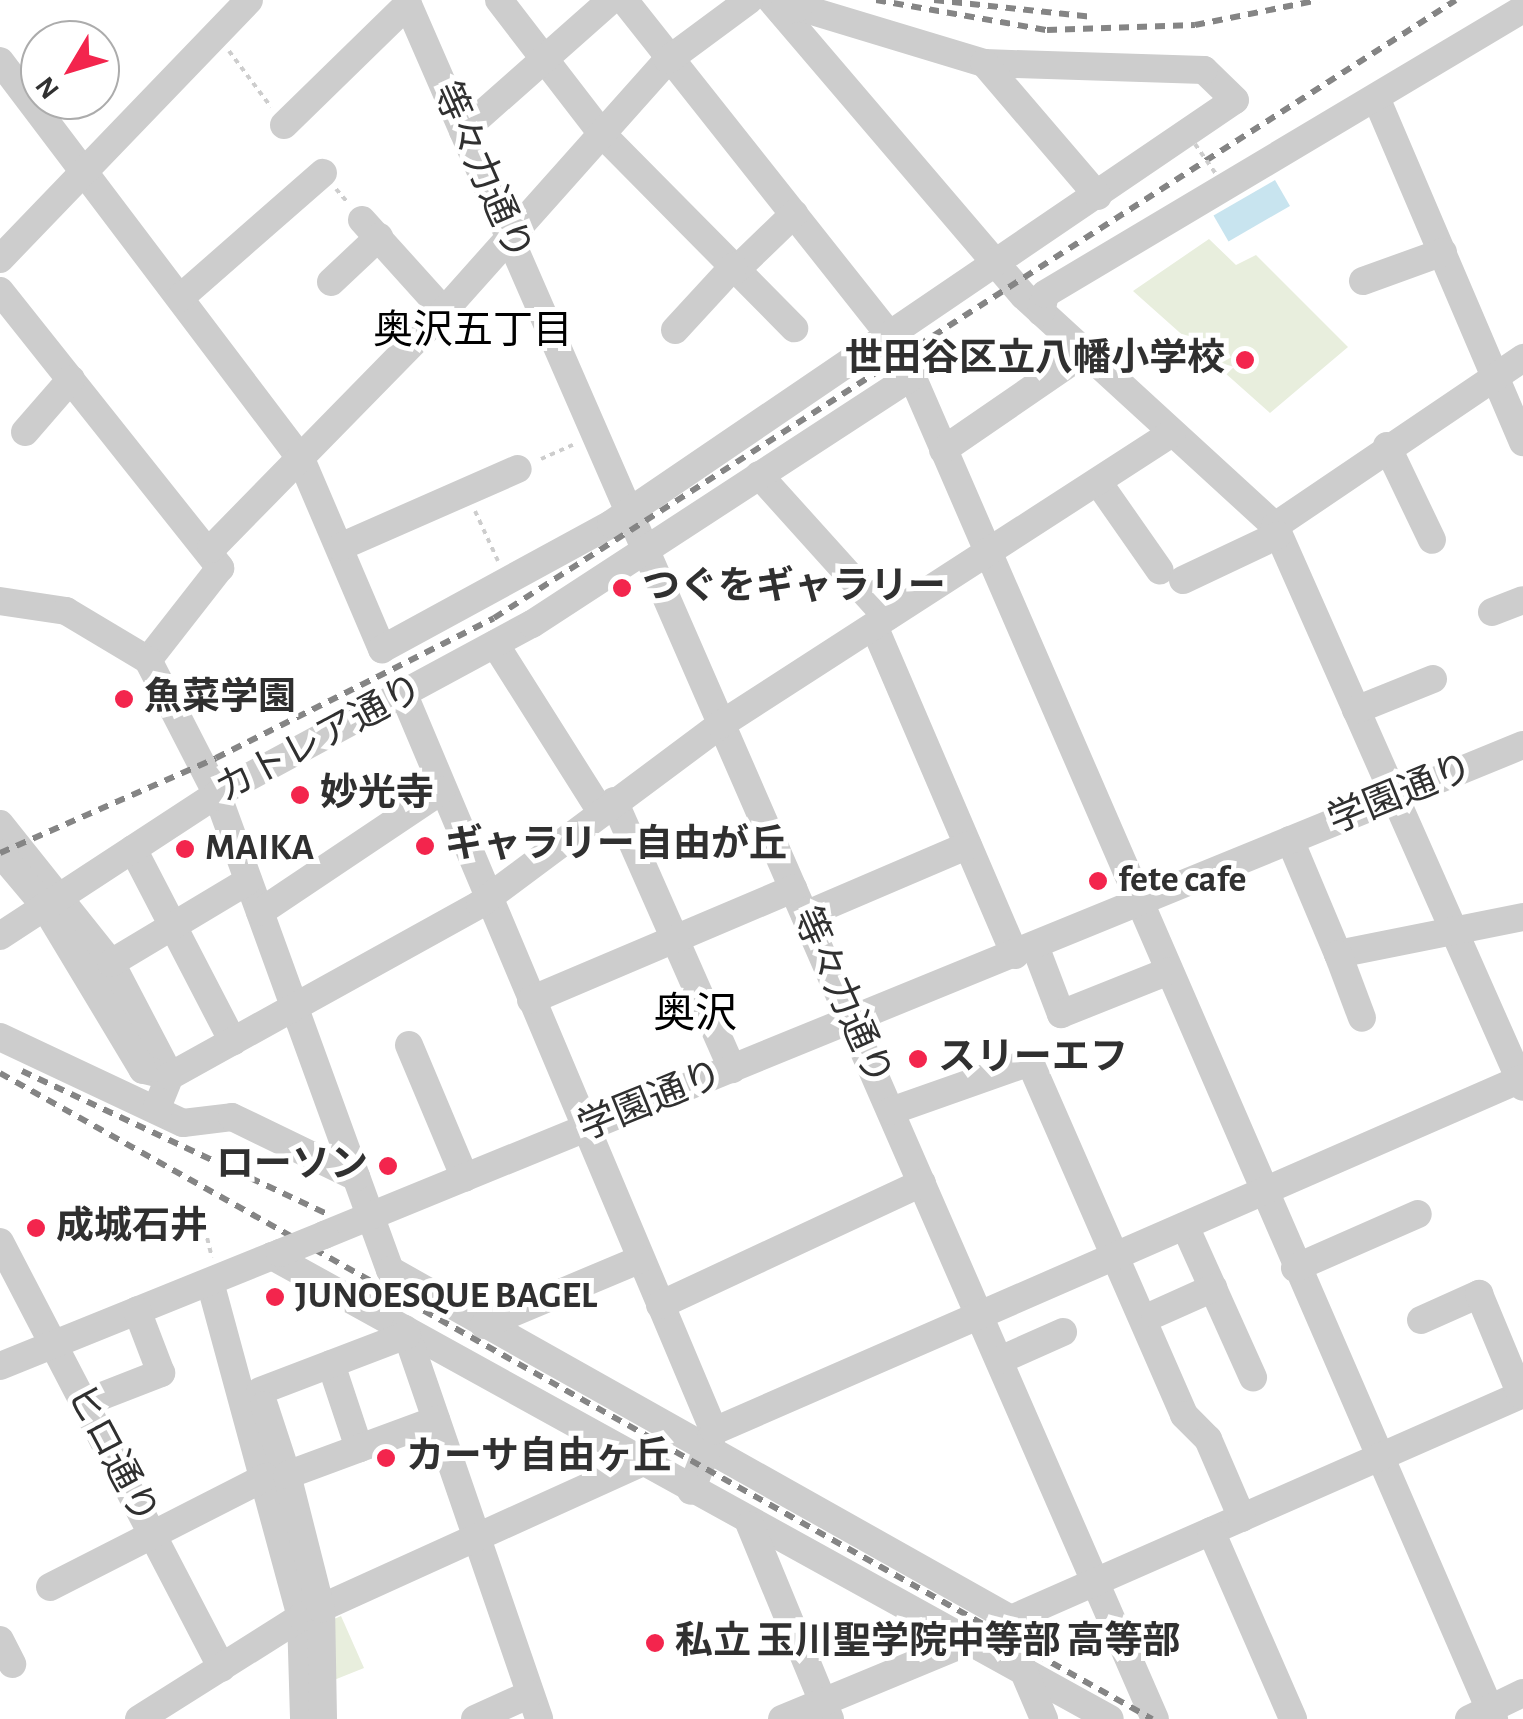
<!DOCTYPE html>
<meta charset="utf-8">
<style>
body{margin:0}
#map{position:relative;width:1523px;height:1719px;overflow:hidden;background:#fff;font-family:"Alegreya Sans","Noto Sans JP",sans-serif}
div>[style]{position:absolute}
.green>*{inset:0;background:#e8eedd}
.water>*{inset:0;background:#c8e4ef;transform-origin:0 0}
.path>*{height:4px;margin-top:-2px;transform-origin:0;background:repeating-linear-gradient(90deg,#cdcdcd 0 5px,transparent 0 10px)}
.minor>*{height:28px;margin:-14px;padding:0 14px;transform-origin:14px;border-radius:14px;background:#cdcdcd}
.rail>*{height:6px;margin-top:-3px;transform-origin:0;background:repeating-linear-gradient(90deg,#858585 0 10px,transparent 0 18px)}
.path-bridge>*{height:4px;margin-top:-2px;transform-origin:0;background:repeating-linear-gradient(90deg,#cdcdcd 0 5px,transparent 0 10px)}
.minor-bridge>*{height:28px;margin:-14px;padding:0 14px;transform-origin:14px;border-radius:14px;background:#cdcdcd}
.dots>*{width:28px;height:28px;translate:-50% -50%;box-sizing:border-box;border:5px solid #fff;border-radius:50%}
span{translate:-50% -50%;white-space:nowrap;text-align:center;line-height:1.15;-webkit-text-stroke:10px #fff;paint-order:stroke}
.street-label{font-size:38px;color:#303030}
.poi-label{font-size:38px;color:#303030;font-weight:700}
.right{translate:-100% -50%;text-align:right}
.left{translate:0 -50%;text-align:left}
.neighbourhood-label{font-size:40px;color:#000}
.quarter-label{font-size:42px;color:#000}
.north{position:absolute;left:20px;top:20px;width:100px;height:100px;box-sizing:border-box;background:#fff;border:2px solid #acacac;border-radius:50%;rotate:232deg;font-size:28px;font-weight:700;line-height:40px;text-align:center;color:#303030}
.north::after{content:'';display:block;margin:auto;width:35px;height:45px;background:#f3254d;clip-path:polygon(50% 0,100% 100%,50% 72%,0 100%)}
</style>
<div id="map">
<div class="green">
<i style="clip-path:polygon(1209px 239px,1236px 265px,1256px 255px,1348px 347px,1270px 413px,1133px 291px)"></i>
<i style="clip-path:polygon(341px 1616px,364px 1668px,329px 1682px,327px 1622px)"></i>
</div>
<div class="water">
<i style="left:1275px;top:180px;width:30px;height:71px;rotate:60deg"></i>
</div>
<div class="path">
<i style="left:229px;top:51px;width:70px;rotate:53.1deg"></i>
<i style="left:336px;top:189px;width:20px;rotate:49deg"></i>
<i style="left:541px;top:459px;width:35px;rotate:-24deg"></i>
<i style="left:475px;top:511px;width:55px;rotate:65.3deg"></i>
<i style="left:200px;top:1209px;width:50px;rotate:76.2deg"></i>
</div>
<div class="minor">
<i style="left:406px;top:0;width:1875px;rotate:66.46deg"></i>
<i style="left:499px;top:0;width:170px;rotate:52.4deg"></i>
<i style="left:603px;top:135px;width:272px;rotate:45.3deg"></i>
<i style="left:624px;top:0;width:430px;rotate:51.6deg"></i>
<i style="left:891px;top:337px;width:44px;rotate:61.7deg"></i>
<i style="left:912px;top:376px;width:1464px;rotate:66.57deg"></i>
<i style="left:771px;top:0;width:389px;rotate:49.5deg"></i>
<i style="left:1024px;top:296px;width:340px;rotate:42.5deg"></i>
<i style="left:1275px;top:526px;width:613px;rotate:66.15deg"></i>
<i style="left:0;top:61px;width:499px;rotate:52.9deg"></i>
<i style="left:301px;top:459px;width:207px;rotate:66.9deg"></i>
<i style="left:382px;top:649px;width:261px;rotate:-28.6deg"></i>
<i style="left:611px;top:524px;width:754px;rotate:-34.2deg"></i>
<i style="left:1235px;top:100px;width:43px;rotate:-135.9deg"></i>
<i style="left:1204px;top:70px;width:220px;rotate:-178.2deg"></i>
<i style="left:984px;top:63px;width:193px;rotate:-163.2deg"></i>
<i style="left:799px;top:7px;width:18px;rotate:164deg"></i>
<i style="left:984px;top:63px;width:175px;rotate:49.4deg"></i>
<i style="left:1377px;top:100px;width:372px;rotate:66.9deg"></i>
<i style="left:284px;top:125px;width:173px;rotate:-44.3deg"></i>
<i style="left:463px;top:131px;width:198px;rotate:-41.5deg"></i>
<i style="left:362px;top:220px;width:122px;rotate:48deg"></i>
<i style="left:0;top:259px;width:359px;rotate:-46.1deg"></i>
<i style="left:736px;top:270px;width:81px;rotate:-44deg"></i>
<i style="left:1363px;top:281px;width:85px;rotate:-19.9deg"></i>
<i style="left:331px;top:282px;width:66px;rotate:-43.2deg"></i>
<i style="left:0;top:291px;width:354px;rotate:51.5deg"></i>
<i style="left:220px;top:568px;width:117px;rotate:128deg"></i>
<i style="left:180px;top:298px;width:190px;rotate:-41.2deg"></i>
<i style="left:1041px;top:312px;width:18px;rotate:-77deg"></i>
<i style="left:1045px;top:294px;width:557px;rotate:-30.8deg"></i>
<i style="left:675px;top:330px;width:86px;rotate:-47.4deg"></i>
<i style="left:25px;top:432px;width:70px;rotate:-49deg"></i>
<i style="left:1387px;top:446px;width:104px;rotate:64.4deg"></i>
<i style="left:943px;top:450px;width:171px;rotate:-34.5deg"></i>
<i style="left:759px;top:475px;width:191px;rotate:48deg"></i>
<i style="left:1098px;top:482px;width:108px;rotate:55.1deg"></i>
<i style="left:1275px;top:526px;width:300px;rotate:-34.1deg"></i>
<i style="left:340px;top:547px;width:194px;rotate:-23.7deg"></i>
<i style="left:211px;top:549px;width:333px;rotate:-45.6deg"></i>
<i style="left:444px;top:311px;width:336px;rotate:-48.3deg"></i>
<i style="left:668px;top:60px;width:101px;rotate:-36.5deg"></i>
<i style="left:1183px;top:580px;width:105px;rotate:-25.3deg"></i>
<i style="left:0;top:601px;width:67px;rotate:8.6deg"></i>
<i style="left:66px;top:611px;width:96px;rotate:30.9deg"></i>
<i style="left:148px;top:660px;width:151px;rotate:62.8deg"></i>
<i style="left:217px;top:794px;width:506px;rotate:70.03deg"></i>
<i style="left:390px;top:1270px;width:712px;rotate:29.34deg"></i>
<i style="left:1011px;top:1619px;width:559px;rotate:-23.72deg"></i>
<i style="left:1492px;top:612px;width:33px;rotate:-21deg"></i>
<i style="left:874px;top:626px;width:358px;rotate:66.8deg"></i>
<i style="left:495px;top:644px;width:196px;rotate:57.7deg"></i>
<i style="left:404px;top:695px;width:799px;rotate:67.16deg"></i>
<i style="left:714px;top:1431px;width:64px;rotate:111deg"></i>
<i style="left:1356px;top:710px;width:83px;rotate:-21.9deg"></i>
<i style="left:614px;top:801px;width:293px;rotate:66.2deg"></i>
<i style="left:0;top:824px;width:178px;rotate:51.4deg"></i>
<i style="left:111px;top:963px;width:127px;rotate:62.4deg"></i>
<i style="left:170px;top:1076px;width:28px;rotate:-167deg"></i>
<i style="left:143px;top:1070px;width:192px;rotate:-121deg"></i>
<i style="left:44px;top:905px;width:68px;rotate:-130.2deg"></i>
<i style="left:1290px;top:840px;width:124px;rotate:67.2deg"></i>
<i style="left:1338px;top:954px;width:189px;rotate:-11.3deg"></i>
<i style="left:133px;top:849px;width:217px;rotate:62.6deg"></i>
<i style="left:260px;top:912px;width:219px;rotate:-33.8deg"></i>
<i style="left:805px;top:915px;width:177px;rotate:-23.2deg"></i>
<i style="left:0;top:936px;width:259px;rotate:-33.2deg"></i>
<i style="left:217px;top:794px;width:358px;rotate:-28.4deg"></i>
<i style="left:532px;top:624px;width:454px;rotate:-33.1deg"></i>
<i style="left:1035px;top:946px;width:73px;rotate:69.1deg"></i>
<i style="left:1061px;top:1014px;width:116px;rotate:-21.7deg"></i>
<i style="left:1338px;top:954px;width:68px;rotate:69.4deg"></i>
<i style="left:111px;top:963px;width:160px;rotate:-30.9deg"></i>
<i style="left:531px;top:1000px;width:285px;rotate:-23deg"></i>
<i style="left:0;top:1037px;width:202px;rotate:25.2deg"></i>
<i style="left:183px;top:1123px;width:49px;rotate:-7deg"></i>
<i style="left:232px;top:1117px;width:138px;rotate:25.8deg"></i>
<i style="left:409px;top:1045px;width:144px;rotate:67.2deg"></i>
<i style="left:156px;top:1110px;width:37px;rotate:-68deg"></i>
<i style="left:170px;top:1076px;width:355px;rotate:-29deg"></i>
<i style="left:480px;top:904px;width:299px;rotate:-36.7deg"></i>
<i style="left:720px;top:725px;width:538px;rotate:-32.86deg"></i>
<i style="left:891px;top:1111px;width:147px;rotate:-19.4deg"></i>
<i style="left:1030px;top:1062px;width:385px;rotate:66.4deg"></i>
<i style="left:1184px;top:1415px;width:34px;rotate:45deg"></i>
<i style="left:1208px;top:1439px;width:86px;rotate:66.7deg"></i>
<i style="left:1185px;top:1226px;width:166px;rotate:65.8deg"></i>
<i style="left:324px;top:1235px;width:1295px;rotate:-22.23deg"></i>
<i style="left:0;top:1242px;width:480px;rotate:62.5deg"></i>
<i style="left:272px;top:1256px;width:957px;rotate:28.92deg"></i>
<i style="left:1295px;top:1268px;width:134px;rotate:-23.7deg"></i>
<i style="left:210px;top:1282px;width:347px;rotate:74.8deg"></i>
<i style="left:301px;top:1617px;width:102px;rotate:88.3deg"></i>
<i style="left:660px;top:1305px;width:289px;rotate:-25deg"></i>
<i style="left:1155px;top:1314px;width:64px;rotate:-24.1deg"></i>
<i style="left:1421px;top:1320px;width:64px;rotate:-24.1deg"></i>
<i style="left:1479px;top:1294px;width:109px;rotate:67.4deg"></i>
<i style="left:484px;top:1325px;width:170px;rotate:-22.8deg"></i>
<i style="left:405px;top:1329px;width:412px;rotate:71deg"></i>
<i style="left:1000px;top:1360px;width:69px;rotate:-24deg"></i>
<i style="left:331px;top:1364px;width:89px;rotate:71.6deg"></i>
<i style="left:0;top:1366px;width:302px;rotate:-22deg"></i>
<i style="left:260px;top:1391px;width:157px;rotate:-20.9deg"></i>
<i style="left:84px;top:1403px;width:83px;rotate:-21.3deg"></i>
<i style="left:161px;top:1373px;width:67px;rotate:-110.9deg"></i>
<i style="left:264px;top:1405px;width:74px;rotate:71.8deg"></i>
<i style="left:714px;top:1431px;width:883px;rotate:-23.57deg"></i>
<i style="left:750px;top:1525px;width:210px;rotate:67.6deg"></i>
<i style="left:1211px;top:1531px;width:205px;rotate:66.4deg"></i>
<i style="left:50px;top:1587px;width:242px;rotate:-27deg"></i>
<i style="left:0;top:1640px;width:27px;rotate:63deg"></i>
<i style="left:1021px;top:1665px;width:59px;rotate:66.9deg"></i>
<i style="left:139px;top:1719px;width:191px;rotate:-32.2deg"></i>
<i style="left:301px;top:1617px;width:373px;rotate:-24.4deg"></i>
<i style="left:323px;top:1719px;width:110px;rotate:-91deg"></i>
<i style="left:321px;top:1609px;width:138px;rotate:-104.2deg"></i>
<i style="left:287px;top:1475px;width:159px;rotate:-20.3deg"></i>
<i style="left:475px;top:1719px;width:60px;rotate:-24.4deg"></i>
<i style="left:782px;top:1719px;width:204px;rotate:-22.5deg"></i>
<i style="left:1469px;top:1719px;width:60px;rotate:-25.7deg"></i>
</div>
<div class="rail">
<i style="left:876px;top:0;width:174px;rotate:10deg"></i>
<i style="left:1047px;top:30px;width:148px;rotate:-1.9deg"></i>
<i style="left:1195px;top:25px;width:126px;rotate:-11.4deg"></i>
<i style="left:934px;top:0;width:160px;rotate:6.1deg"></i>
<i style="left:0;top:853px;width:236px;rotate:-23.7deg"></i>
<i style="left:216px;top:758px;width:311px;rotate:-26.7deg"></i>
<i style="left:494px;top:618px;width:1143px;rotate:-32.72deg"></i>
<i style="left:22px;top:1071px;width:335px;rotate:25.1deg"></i>
<i style="left:0;top:1073px;width:1321px;rotate:29.28deg"></i>
</div>
<div class="path-bridge">
<i style="left:1195px;top:144px;width:37px;rotate:55deg"></i>
</div>
<div class="minor-bridge">
<i style="left:280px;top:1253px;width:48px;rotate:-22.2deg"></i>
</div>
<div class="dots">
<i style="left:1245px;top:360px;background:#f3254d"></i>
<i style="left:622px;top:588px;background:#f3254d"></i>
<i style="left:124px;top:699px;background:#f3254d"></i>
<i style="left:300px;top:795px;background:#f3254d"></i>
<i style="left:425px;top:846px;background:#f3254d"></i>
<i style="left:185px;top:849px;background:#f3254d"></i>
<i style="left:1098px;top:881px;background:#f3254d"></i>
<i style="left:918px;top:1059px;background:#f3254d"></i>
<i style="left:388px;top:1166px;background:#f3254d"></i>
<i style="left:36px;top:1228px;background:#f3254d"></i>
<i style="left:275px;top:1297px;background:#f3254d"></i>
<i style="left:386px;top:1458px;background:#f3254d"></i>
<i style="left:655px;top:1643px;background:#f3254d"></i>
</div>
<div class="street-label">
<span style="left:481px;top:172px;rotate:66deg">等々力通り</span>
<span style="left:320px;top:740px;rotate:-28deg">カトレア通り</span>
<span style="left:1401px;top:795px;rotate:-22deg">学園通り</span>
<span style="left:841px;top:997px;rotate:66deg">等々力通り</span>
<span style="left:651px;top:1102px;rotate:-22deg">学園通り</span>
<span style="left:111px;top:1455px;rotate:62deg">ヒロ通り</span>
</div>
<div class="poi-label">
<span class="right" style="left:1225px;top:360px">世田谷区立八幡小学校</span>
<span class="left" style="left:642px;top:588px">つぐをギャラリー</span>
<span class="left" style="left:144px;top:699px">魚菜学園</span>
<span class="left" style="left:320px;top:795px">妙光寺</span>
<span class="left" style="left:445px;top:846px">ギャラリー自由が丘</span>
<span class="left" style="left:205px;top:849px">MAIKA</span>
<span class="left" style="left:1118px;top:881px">fete cafe</span>
<span class="left" style="left:938px;top:1059px">スリーエフ</span>
<span class="right" style="left:368px;top:1166px">ローソン</span>
<span class="left" style="left:56px;top:1228px">成城石井</span>
<span class="left" style="left:295px;top:1297px">JUNOESQUE BAGEL</span>
<span class="left" style="left:406px;top:1458px">カーサ自由ヶ丘</span>
<span class="left" style="left:675px;top:1643px">私立 玉川聖学院中等部 高等部</span>
</div>
<div class="neighbourhood-label">
<span style="left:473px;top:331px">奥沢五丁目</span>
</div>
<div class="quarter-label">
<span style="left:695px;top:1014px">奥沢</span>
</div>
<div class="north">N</div>
</div>
